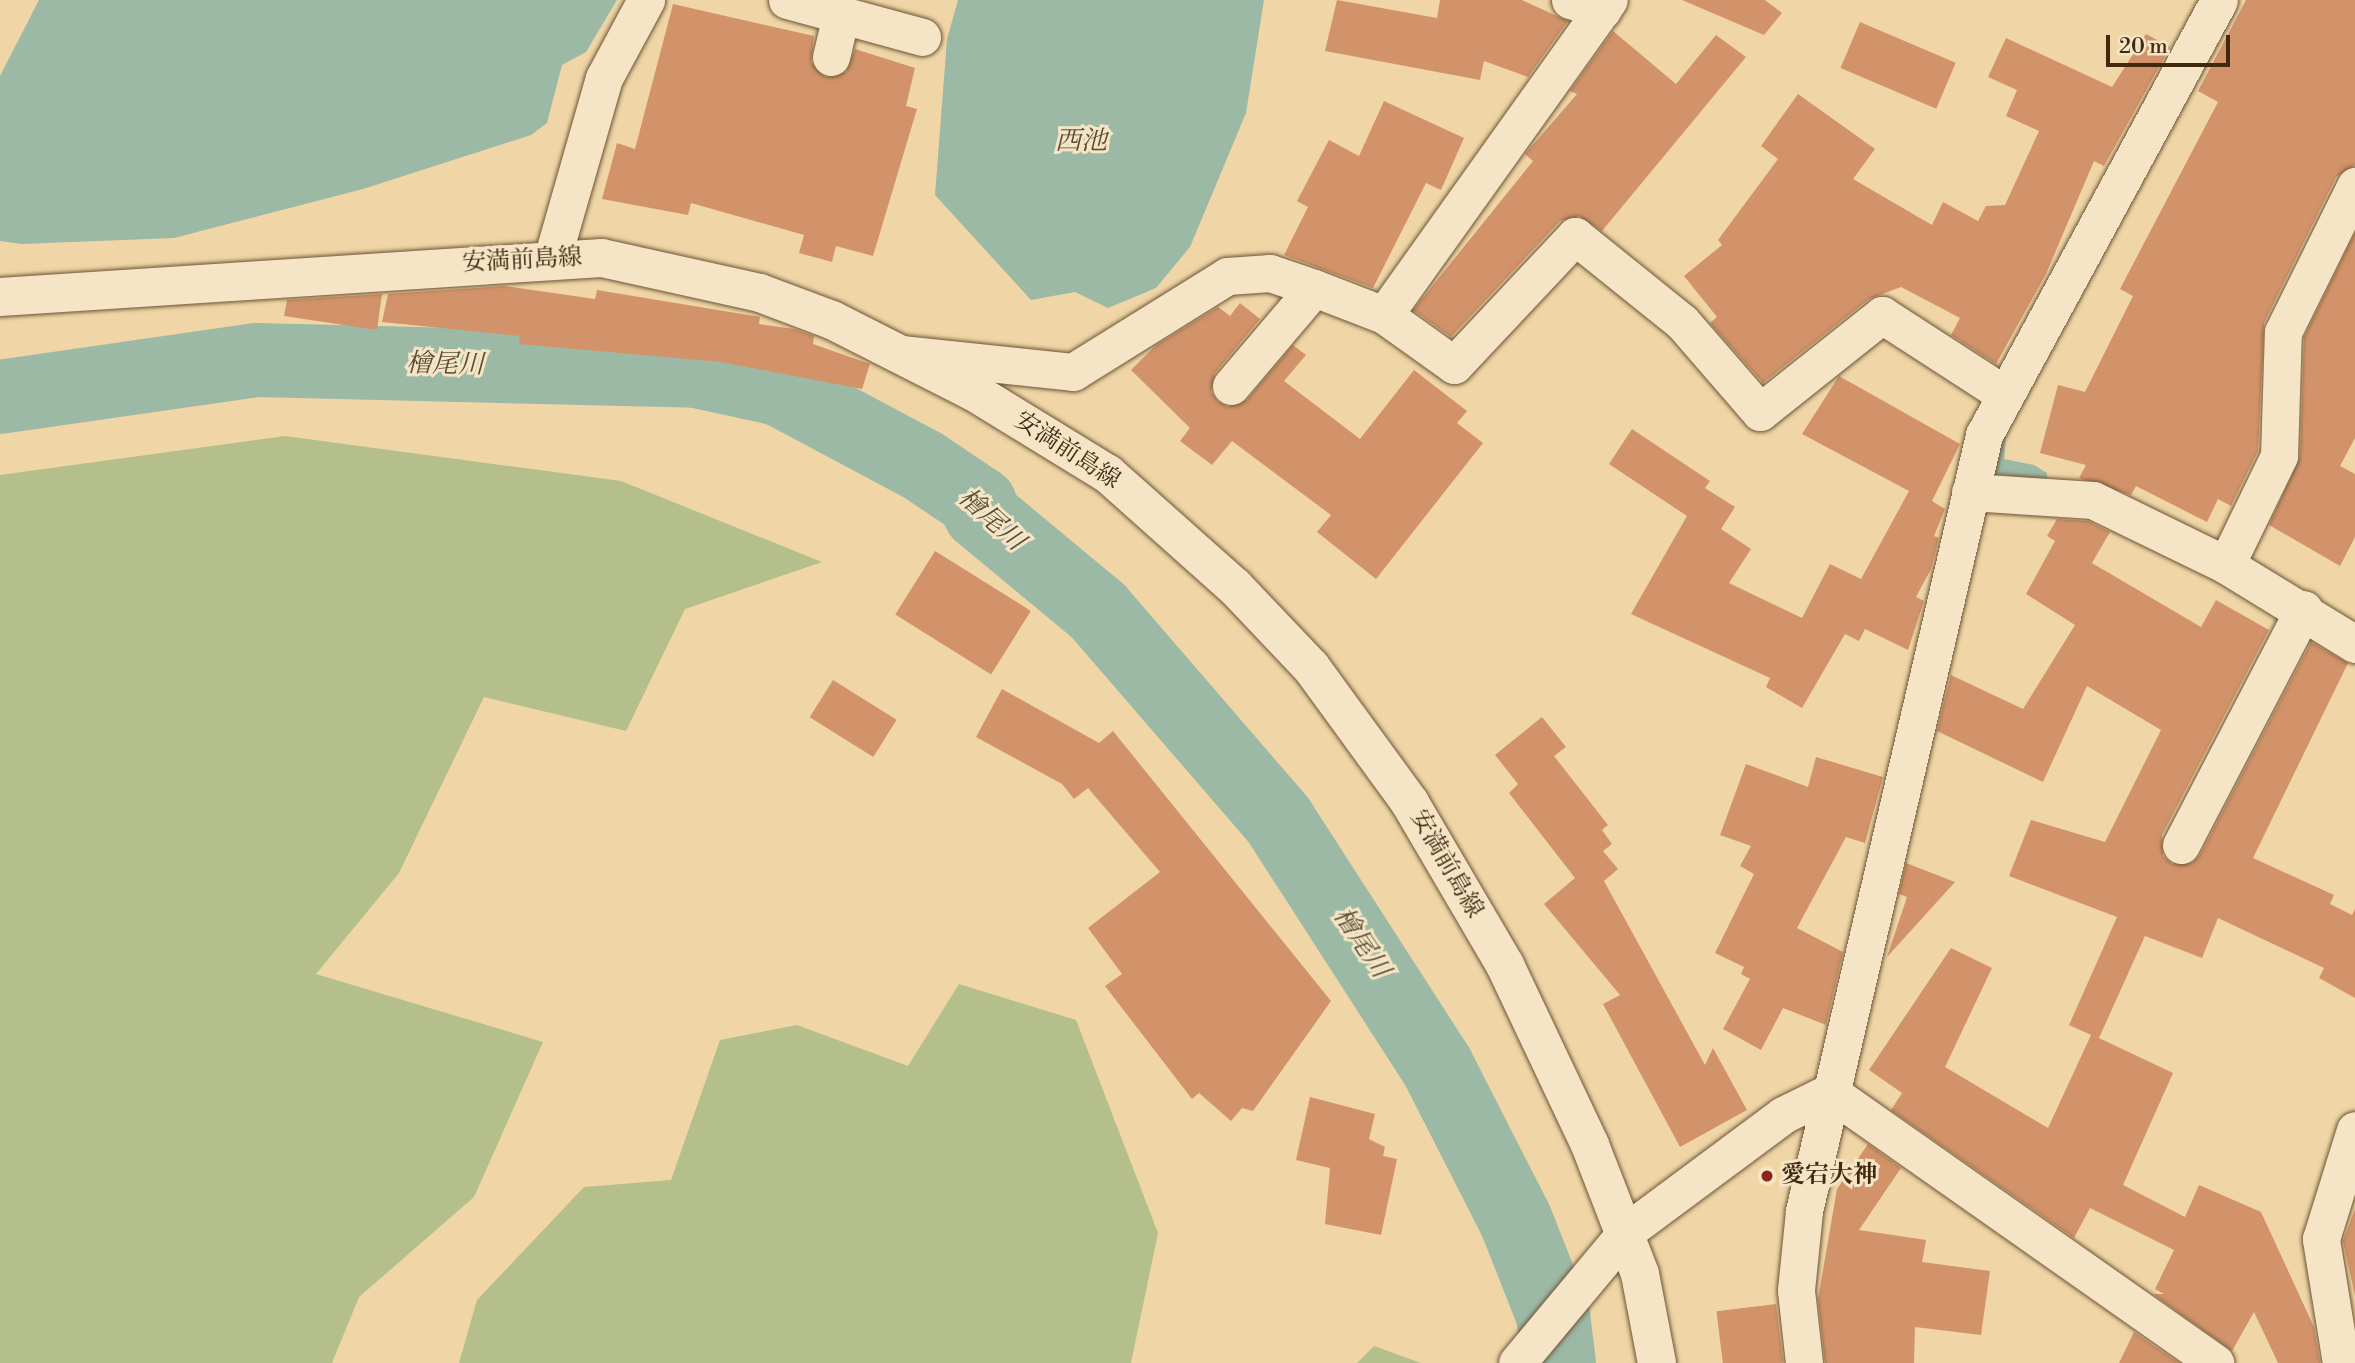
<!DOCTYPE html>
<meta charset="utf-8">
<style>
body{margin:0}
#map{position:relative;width:2355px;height:1363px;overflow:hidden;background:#f0d6a6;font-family:"Libre Bodoni","Noto Serif JP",serif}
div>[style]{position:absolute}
.green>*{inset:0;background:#b4bf8b}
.water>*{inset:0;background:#9bb9a5}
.river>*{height:74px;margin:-37px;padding:0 37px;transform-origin:37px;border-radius:37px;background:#9bb9a5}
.building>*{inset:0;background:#d3936a;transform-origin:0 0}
.roads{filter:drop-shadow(0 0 2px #6d5436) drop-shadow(0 0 2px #6d5436)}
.street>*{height:37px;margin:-18.5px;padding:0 18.5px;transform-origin:18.5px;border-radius:18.5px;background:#f5e4c5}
.secondary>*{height:38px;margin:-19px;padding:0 19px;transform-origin:19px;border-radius:19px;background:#f5e4c5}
.dots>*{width:19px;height:19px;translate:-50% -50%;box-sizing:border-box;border:4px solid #f5e4c5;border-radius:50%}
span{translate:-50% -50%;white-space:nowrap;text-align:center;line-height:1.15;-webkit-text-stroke:6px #f5e4c5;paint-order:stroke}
.street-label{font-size:24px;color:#412910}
.poi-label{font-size:24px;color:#412910;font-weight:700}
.left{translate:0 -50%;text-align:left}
.water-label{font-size:26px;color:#584d35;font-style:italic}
.scale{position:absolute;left:2106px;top:35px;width:124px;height:32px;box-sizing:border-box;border:4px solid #412910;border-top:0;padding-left:9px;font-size:21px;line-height:24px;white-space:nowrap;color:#412910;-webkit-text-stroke:5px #f5e4c5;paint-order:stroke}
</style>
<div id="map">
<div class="green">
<i style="clip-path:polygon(285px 436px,621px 481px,822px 562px,685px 609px,626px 731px,484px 697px,399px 873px,316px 974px,543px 1042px,474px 1197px,359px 1297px,332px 1363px,0 1363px,0 475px)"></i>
<i style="clip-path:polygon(959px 984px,1076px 1020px,1158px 1233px,1131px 1363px,459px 1363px,477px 1300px,584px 1187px,671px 1180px,720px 1040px,797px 1025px,908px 1066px)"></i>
<i style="clip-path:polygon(1374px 1346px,1421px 1363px,1357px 1363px)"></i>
</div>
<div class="water">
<i style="clip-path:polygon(39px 0,617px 0,586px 52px,562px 65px,547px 123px,531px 135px,363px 189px,174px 238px,22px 244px,0 241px,0 76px)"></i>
<i style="clip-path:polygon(958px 0,1264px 0,1246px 113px,1190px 247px,1156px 288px,1108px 308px,1075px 292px,1031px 300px,935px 195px,947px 39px)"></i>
<i style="clip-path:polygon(2007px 428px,2004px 459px,2034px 465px,2047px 473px,2047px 480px,1996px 474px,1995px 450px)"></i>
</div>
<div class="river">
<i style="left:0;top:397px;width:260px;rotate:-8.2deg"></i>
<i style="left:257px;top:360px;width:440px;rotate:1.4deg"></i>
<i style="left:697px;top:371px;width:84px;rotate:12.4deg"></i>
<i style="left:779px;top:389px;width:162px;rotate:28deg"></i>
<i style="left:922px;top:465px;width:70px;rotate:33.9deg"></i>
<i style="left:980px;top:504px;width:9px;rotate:90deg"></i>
<i style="left:980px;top:513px;width:153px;rotate:39.7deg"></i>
<i style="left:1098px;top:611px;width:277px;rotate:49.2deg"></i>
<i style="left:1279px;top:821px;width:292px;rotate:57.2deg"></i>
<i style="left:1437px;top:1066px;width:174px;rotate:63deg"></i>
<i style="left:1516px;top:1221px;width:101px;rotate:68.5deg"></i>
<i style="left:1553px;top:1315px;width:48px;rotate:82.9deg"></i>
</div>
<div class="building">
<i style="clip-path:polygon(1337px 0,1437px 18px,1440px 0,1522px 0,1568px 21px,1528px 77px,1484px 61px,1480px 80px,1325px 51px)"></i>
<i style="clip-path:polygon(1682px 0,1765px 0,1782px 13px,1764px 35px)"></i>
<i style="clip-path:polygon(2246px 0,2355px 0,2355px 165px,2336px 177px,2264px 323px,2258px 451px,2231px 506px,2218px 499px,2207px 522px,2136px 486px,2131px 495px,2079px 478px,2086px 465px,2040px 453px,2058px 385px,2085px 392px,2133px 296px,2120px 289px,2218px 102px,2198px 91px)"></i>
<i style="clip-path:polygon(673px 4px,814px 36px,811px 62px,825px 77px,846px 72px,855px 49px,915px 68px,906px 106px,917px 109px,873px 256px,836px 246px,832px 262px,799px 253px,804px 235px,691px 203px,688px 215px,602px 199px,617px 143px,635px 149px)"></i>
<i style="left:1860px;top:22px;width:104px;height:50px;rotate:23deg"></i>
<i style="clip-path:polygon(1613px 31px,1676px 84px,1716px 35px,1746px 57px,1602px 231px,1579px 216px,1560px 221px,1451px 337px,1413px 310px,1533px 161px,1525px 154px,1577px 94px,1570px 91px)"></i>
<i style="clip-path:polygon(2146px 34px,2170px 47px,2104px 166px,2094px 161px,2046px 274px,1996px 364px,1951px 335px,1960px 318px,1901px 287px,1869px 299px,1763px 383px,1710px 323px,1717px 317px,1684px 276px,1722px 245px,1718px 240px,1778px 159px,1761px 146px,1798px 94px,1875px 149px,1853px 179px,1932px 225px,1943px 202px,1978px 221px,1986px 206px,2005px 205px,2039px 131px,2006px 116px,2017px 90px,1988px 77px,2006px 38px,2112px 87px)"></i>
<i style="clip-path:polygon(1384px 101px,1464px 138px,1441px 190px,1426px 183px,1373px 288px,1284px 255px,1308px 207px,1297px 201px,1329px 140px,1359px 156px)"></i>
<i style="clip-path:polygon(2355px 233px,2355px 438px,2340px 466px,2355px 474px,2355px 537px,2340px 566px,2269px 525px,2300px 457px,2304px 337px)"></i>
<i style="clip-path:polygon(505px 286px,595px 299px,597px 290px,760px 317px,759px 324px,794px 329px,814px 336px,813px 344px,870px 364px,862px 389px,721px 362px,519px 344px,520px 336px,382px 322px,388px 294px)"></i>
<i style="clip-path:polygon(382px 294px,377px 330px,284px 316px,287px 300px)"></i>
<i style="clip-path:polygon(1240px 303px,1260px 319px,1215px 373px,1211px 392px,1218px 402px,1228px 407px,1247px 400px,1293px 345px,1306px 355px,1284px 381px,1360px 439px,1414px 370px,1467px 411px,1457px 423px,1483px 443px,1376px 579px,1317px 532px,1331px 515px,1232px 441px,1212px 465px,1180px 441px,1190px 428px,1131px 370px,1155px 346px,1218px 307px,1230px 316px)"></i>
<i style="clip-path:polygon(1839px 376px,1960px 444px,1932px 501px,1945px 509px,1934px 536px,1939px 538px,1931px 569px,1916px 597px,1924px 601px,1908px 650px,1865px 629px,1859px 641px,1845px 634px,1802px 708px,1766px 687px,1770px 678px,1631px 614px,1687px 516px,1609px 464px,1632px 429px,1710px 481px,1705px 488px,1735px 507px,1721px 529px,1751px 549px,1729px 583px,1802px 618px,1830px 564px,1861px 579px,1909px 491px,1802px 434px)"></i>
<i style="clip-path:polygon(2057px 519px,2088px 521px,2110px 532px,2092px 563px,2201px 627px,2216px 600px,2269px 630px,2162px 835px,2163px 856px,2172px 864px,2192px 863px,2200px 855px,2311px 642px,2348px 663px,2253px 858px,2334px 895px,2330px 904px,2352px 915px,2355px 909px,2355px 998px,2319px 978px,2324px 968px,2218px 918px,2202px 958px,2145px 936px,2099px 1038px,2173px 1073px,2123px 1185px,2185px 1217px,2199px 1185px,2261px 1212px,2314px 1327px,2320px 1363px,2278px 1363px,2254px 1312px,2232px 1351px,2153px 1294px,2164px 1294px,2155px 1289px,2174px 1250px,2090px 1208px,2074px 1238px,1891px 1110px,1902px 1093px,1869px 1070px,1951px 948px,1992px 968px,1945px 1067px,2048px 1128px,2091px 1035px,2069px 1025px,2117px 917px,2009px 876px,2031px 820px,2105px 842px,2161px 730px,2087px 686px,2043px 782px,1937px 731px,1951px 675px,2023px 709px,2075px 625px,2026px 594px,2055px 541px,2047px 536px)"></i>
<i style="left:935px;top:551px;width:113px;height:75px;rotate:32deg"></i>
<i style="left:833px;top:680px;width:75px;height:44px;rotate:32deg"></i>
<i style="clip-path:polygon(1002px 689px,1099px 743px,1113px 731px,1331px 1001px,1253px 1111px,1242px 1108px,1231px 1121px,1199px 1093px,1192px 1099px,1105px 986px,1122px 974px,1088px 928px,1160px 872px,1088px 788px,1074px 799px,1062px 784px,976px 737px)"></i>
<i style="clip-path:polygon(1542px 717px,1566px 747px,1554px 756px,1608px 825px,1602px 830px,1612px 844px,1603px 851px,1618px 869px,1604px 881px,1705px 1065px,1713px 1048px,1747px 1110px,1680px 1147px,1603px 1004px,1620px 995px,1544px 904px,1575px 878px,1509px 793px,1518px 784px,1495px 755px)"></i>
<i style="clip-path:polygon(1816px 757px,1883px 777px,1865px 843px,1846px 837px,1797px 928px,1843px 952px,1826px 1025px,1783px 1008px,1761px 1050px,1723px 1029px,1750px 979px,1741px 974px,1744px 967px,1715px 953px,1754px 874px,1740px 866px,1751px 846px,1720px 835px,1746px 764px,1808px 787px)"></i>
<i style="clip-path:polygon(1906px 863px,1955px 882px,1887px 957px,1907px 897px,1899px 894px)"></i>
<i style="clip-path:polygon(1310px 1097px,1375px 1114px,1369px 1139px,1385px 1147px,1383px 1156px,1397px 1159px,1381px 1235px,1325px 1224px,1330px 1168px,1296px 1160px)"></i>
<i style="clip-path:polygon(1868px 1144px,1901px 1168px,1859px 1230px,1926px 1240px,1922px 1262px,1990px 1271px,1981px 1335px,1915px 1327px,1914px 1363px,1825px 1363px,1818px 1299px,1837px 1189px)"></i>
<i style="clip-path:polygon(2355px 1209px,2355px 1296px,2343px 1241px)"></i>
<i style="left:1776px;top:1304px;width:59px;height:60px;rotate:83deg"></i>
<i style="clip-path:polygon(2134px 1332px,2179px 1363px,2119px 1363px)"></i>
</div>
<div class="roads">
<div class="street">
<i style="left:787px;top:0;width:140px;rotate:15.3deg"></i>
<i style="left:1570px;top:0;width:34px;rotate:17deg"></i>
<i style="left:831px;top:57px;width:43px;rotate:-76.6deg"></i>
<i style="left:552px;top:259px;width:188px;rotate:-74deg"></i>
<i style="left:604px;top:78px;width:89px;rotate:-61.7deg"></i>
<i style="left:1384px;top:315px;width:387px;rotate:-54.5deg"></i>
<i style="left:903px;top:354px;width:171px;rotate:6deg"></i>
<i style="left:1073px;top:372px;width:181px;rotate:-31.9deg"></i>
<i style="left:1227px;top:276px;width:43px;rotate:-4deg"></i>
<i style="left:1270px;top:273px;width:46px;rotate:18.8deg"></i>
<i style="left:1231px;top:386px;width:128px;rotate:-49.7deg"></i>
<i style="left:1314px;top:288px;width:75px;rotate:21.1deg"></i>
<i style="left:1384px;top:315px;width:86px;rotate:35.5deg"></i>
<i style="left:1454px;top:365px;width:177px;rotate:-46.8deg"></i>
<i style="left:1575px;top:236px;width:137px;rotate:38.8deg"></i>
<i style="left:1682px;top:322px;width:119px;rotate:49.1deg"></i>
<i style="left:1760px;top:412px;width:156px;rotate:-38.5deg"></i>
<i style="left:1882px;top:315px;width:145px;rotate:32.9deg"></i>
<i style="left:1970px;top:492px;width:123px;rotate:3.7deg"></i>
<i style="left:2093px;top:500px;width:148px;rotate:26deg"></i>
<i style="left:2226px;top:565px;width:151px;rotate:31.5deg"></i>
<i style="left:2226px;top:565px;width:121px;rotate:-64.1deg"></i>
<i style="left:2279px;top:456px;width:124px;rotate:-88.2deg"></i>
<i style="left:2283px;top:332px;width:163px;rotate:-63.7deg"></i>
<i style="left:2181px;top:845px;width:266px;rotate:-62.5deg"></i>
<i style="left:1830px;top:1092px;width:471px;rotate:35.1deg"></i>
<i style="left:1517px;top:1363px;width:172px;rotate:-50.2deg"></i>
<i style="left:1627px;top:1231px;width:194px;rotate:-36.6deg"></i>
<i style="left:1783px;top:1115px;width:52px;rotate:-26.1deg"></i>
<i style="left:1804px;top:1363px;width:73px;rotate:-96.3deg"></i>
<i style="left:1796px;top:1290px;width:79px;rotate:-84.2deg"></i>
<i style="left:1804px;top:1211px;width:797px;rotate:-76.94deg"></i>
<i style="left:1984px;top:435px;width:494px;rotate:-61.6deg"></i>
<i style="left:2341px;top:1363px;width:126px;rotate:-99.2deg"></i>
<i style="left:2321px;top:1239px;width:114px;rotate:-72.7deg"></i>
</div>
<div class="secondary">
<i style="left:0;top:297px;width:603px;rotate:-3.71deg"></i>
<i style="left:602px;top:258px;width:162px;rotate:12.5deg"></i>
<i style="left:760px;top:293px;width:77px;rotate:20.6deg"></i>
<i style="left:832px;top:320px;width:159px;rotate:26.9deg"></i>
<i style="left:974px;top:392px;width:157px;rotate:31.5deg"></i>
<i style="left:1108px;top:474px;width:170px;rotate:41.7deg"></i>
<i style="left:1235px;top:587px;width:110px;rotate:46.5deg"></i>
<i style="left:1311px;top:667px;width:168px;rotate:53.9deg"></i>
<i style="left:1410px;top:803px;width:188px;rotate:59.6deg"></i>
<i style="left:1505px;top:965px;width:199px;rotate:64.7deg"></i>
<i style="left:1590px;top:1145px;width:138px;rotate:68.8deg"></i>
<i style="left:1640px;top:1274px;width:91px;rotate:79.2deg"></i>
</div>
</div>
<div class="dots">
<i style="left:1767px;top:1176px;background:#8f2418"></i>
</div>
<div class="street-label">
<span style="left:522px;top:261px;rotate:-3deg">安満前島線</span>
<span style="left:1067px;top:451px;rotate:33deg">安満前島線</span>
<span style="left:1446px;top:864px;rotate:60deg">安満前島線</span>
</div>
<div class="poi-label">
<span class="left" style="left:1781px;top:1176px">愛宕大神</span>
</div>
<div class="water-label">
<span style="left:1081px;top:142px">西池</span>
<span style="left:445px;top:365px;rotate:1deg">檜尾川</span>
<span style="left:991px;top:520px;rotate:42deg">檜尾川</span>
<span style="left:1361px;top:943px;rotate:56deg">檜尾川</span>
</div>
<div class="scale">20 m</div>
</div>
